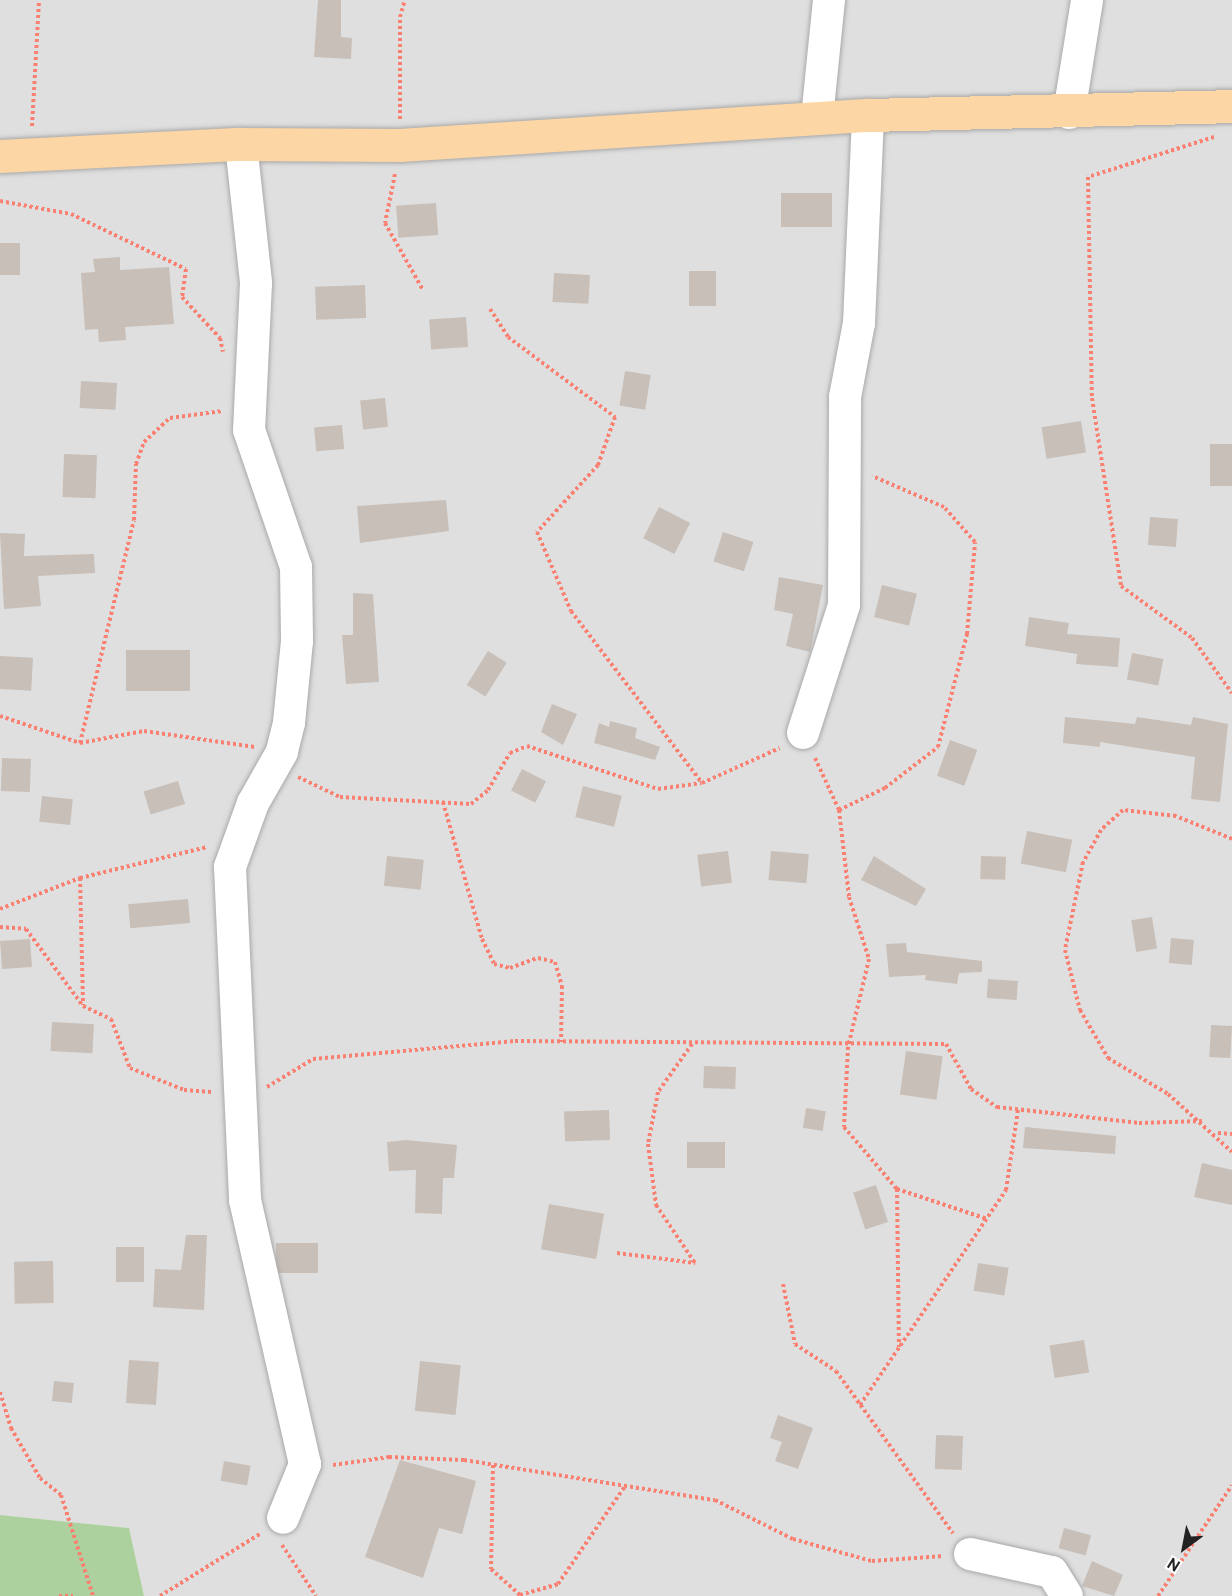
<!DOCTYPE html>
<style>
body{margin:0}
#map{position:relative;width:1232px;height:1596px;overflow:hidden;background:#f2efe9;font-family:Overpass,sans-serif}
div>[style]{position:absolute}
.residential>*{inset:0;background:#e0dfdf}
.forest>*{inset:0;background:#add19e}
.building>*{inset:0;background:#c7bfb8;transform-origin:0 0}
.path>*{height:4px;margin-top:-2px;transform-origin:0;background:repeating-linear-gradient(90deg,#fa8072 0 3px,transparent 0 6px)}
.roads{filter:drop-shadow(0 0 2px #a9a9a9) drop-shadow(0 0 2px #a9a9a9)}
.minor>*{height:32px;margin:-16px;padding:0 16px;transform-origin:16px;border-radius:16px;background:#fff}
.major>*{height:33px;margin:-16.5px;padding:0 16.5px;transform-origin:16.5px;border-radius:16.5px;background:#fcd6a4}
span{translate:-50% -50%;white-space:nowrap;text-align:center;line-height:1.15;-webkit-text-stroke:4.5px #fff;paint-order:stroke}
.north{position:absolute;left:1154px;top:1518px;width:60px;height:60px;-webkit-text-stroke:4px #fff;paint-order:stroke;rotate:212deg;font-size:16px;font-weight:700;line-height:24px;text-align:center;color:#222}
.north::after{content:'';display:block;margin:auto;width:21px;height:27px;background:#222;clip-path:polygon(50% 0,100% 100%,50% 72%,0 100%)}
</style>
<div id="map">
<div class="residential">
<i style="clip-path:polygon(0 0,1232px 0,1232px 1596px,144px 1596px,129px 1528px,0 1515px)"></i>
</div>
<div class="forest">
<i style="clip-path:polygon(0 1515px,129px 1528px,144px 1596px,0 1596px)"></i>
</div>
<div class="building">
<i style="clip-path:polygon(318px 0,341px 0,341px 37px,352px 38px,351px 59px,314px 57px)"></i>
<i style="left:781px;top:193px;width:51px;height:34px"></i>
<i style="left:436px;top:203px;width:32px;height:40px;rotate:86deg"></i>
<i style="left:0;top:243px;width:20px;height:32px"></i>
<i style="clip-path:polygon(120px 257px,120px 270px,169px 267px,174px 324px,125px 327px,126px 340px,99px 342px,98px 329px,85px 330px,81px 273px,95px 272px,93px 259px)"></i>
<i style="left:689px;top:271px;width:27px;height:35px"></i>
<i style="left:554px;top:273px;width:36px;height:29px;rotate:3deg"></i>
<i style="left:365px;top:285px;width:33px;height:50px;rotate:88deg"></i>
<i style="left:466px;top:317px;width:30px;height:37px;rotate:86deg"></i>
<i style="left:625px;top:371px;width:26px;height:35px;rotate:9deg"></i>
<i style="left:81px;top:381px;width:36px;height:27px;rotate:3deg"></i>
<i style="left:385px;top:398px;width:29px;height:25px;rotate:84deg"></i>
<i style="left:1081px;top:421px;width:32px;height:40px;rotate:81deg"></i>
<i style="left:342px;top:425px;width:24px;height:28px;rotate:85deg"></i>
<i style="left:1210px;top:444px;width:22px;height:42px"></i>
<i style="left:64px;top:454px;width:33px;height:43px;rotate:2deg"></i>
<i style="clip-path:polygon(446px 500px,449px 531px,360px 543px,357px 506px)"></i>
<i style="left:659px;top:507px;width:35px;height:35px;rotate:27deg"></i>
<i style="left:1150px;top:517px;width:28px;height:28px;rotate:4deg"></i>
<i style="left:723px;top:532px;width:32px;height:31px;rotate:18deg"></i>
<i style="clip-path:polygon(0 533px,25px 534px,24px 556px,94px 554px,95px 573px,38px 576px,41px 606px,4px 609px)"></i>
<i style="clip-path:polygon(779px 577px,823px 585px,810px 652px,786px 646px,793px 614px,774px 610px)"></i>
<i style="left:882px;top:585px;width:36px;height:33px;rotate:14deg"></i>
<i style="clip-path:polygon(353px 593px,373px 594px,379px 682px,346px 684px,342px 635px,353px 635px)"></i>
<i style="clip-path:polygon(1029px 617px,1069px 623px,1067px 634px,1120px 638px,1118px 667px,1076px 664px,1077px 654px,1025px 646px)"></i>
<i style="left:190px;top:650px;width:41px;height:64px;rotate:90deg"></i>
<i style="left:488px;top:651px;width:22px;height:40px;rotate:32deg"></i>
<i style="left:1132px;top:653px;width:32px;height:27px;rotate:11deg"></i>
<i style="left:0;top:656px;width:33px;height:33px;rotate:3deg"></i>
<i style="clip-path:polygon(552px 704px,577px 714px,563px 745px,541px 732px)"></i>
<i style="clip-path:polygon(1065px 717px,1135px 724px,1137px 717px,1191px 725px,1193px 717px,1228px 724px,1220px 802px,1191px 799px,1195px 757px,1100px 742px,1100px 747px,1063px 743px)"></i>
<i style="clip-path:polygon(610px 721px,637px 728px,635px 738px,660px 747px,655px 760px,594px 743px,599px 723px,609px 727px)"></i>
<i style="left:950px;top:740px;width:29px;height:38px;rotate:20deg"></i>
<i style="left:2px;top:758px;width:29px;height:33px;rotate:2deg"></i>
<i style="left:522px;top:769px;width:27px;height:24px;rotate:27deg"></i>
<i style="left:178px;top:781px;width:24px;height:36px;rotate:73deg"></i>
<i style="left:583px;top:786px;width:40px;height:32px;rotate:14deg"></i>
<i style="left:42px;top:796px;width:31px;height:26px;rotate:6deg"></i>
<i style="left:1027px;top:831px;width:46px;height:33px;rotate:11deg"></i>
<i style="left:728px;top:851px;width:32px;height:31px;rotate:83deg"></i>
<i style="left:771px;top:851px;width:38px;height:29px;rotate:5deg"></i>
<i style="left:387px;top:856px;width:37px;height:30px;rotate:6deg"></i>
<i style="clip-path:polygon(874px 856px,926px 889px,916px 906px,861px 880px)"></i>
<i style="left:981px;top:856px;width:25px;height:23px;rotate:2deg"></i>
<i style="left:188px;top:899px;width:24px;height:60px;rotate:85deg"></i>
<i style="left:1152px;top:917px;width:32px;height:21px;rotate:81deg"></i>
<i style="left:1171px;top:938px;width:23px;height:25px;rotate:5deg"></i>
<i style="left:30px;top:939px;width:28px;height:30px;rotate:86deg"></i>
<i style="clip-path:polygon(906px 943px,907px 952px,982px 961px,982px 972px,959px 973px,957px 984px,925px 980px,926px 975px,889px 977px,886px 944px)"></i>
<i style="left:988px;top:979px;width:30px;height:19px;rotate:4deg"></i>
<i style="left:52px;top:1022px;width:42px;height:29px;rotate:3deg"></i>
<i style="left:1211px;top:1025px;width:21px;height:32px;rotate:3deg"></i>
<i style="left:906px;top:1051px;width:37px;height:44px;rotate:8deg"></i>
<i style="left:704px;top:1066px;width:32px;height:22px;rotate:2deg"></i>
<i style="left:806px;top:1108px;width:20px;height:20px;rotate:9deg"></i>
<i style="left:609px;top:1110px;width:30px;height:45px;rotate:88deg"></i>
<i style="clip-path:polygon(1025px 1127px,1116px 1136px,1115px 1154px,1023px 1148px)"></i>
<i style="clip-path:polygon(406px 1140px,457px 1145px,454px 1178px,443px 1178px,442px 1214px,415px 1213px,416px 1170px,389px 1171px,387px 1142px)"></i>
<i style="left:687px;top:1142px;width:38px;height:26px"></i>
<i style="clip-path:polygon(1202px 1163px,1232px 1170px,1232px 1205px,1194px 1197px)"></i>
<i style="left:876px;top:1185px;width:39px;height:24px;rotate:72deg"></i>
<i style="left:549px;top:1204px;width:56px;height:46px;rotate:10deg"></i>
<i style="clip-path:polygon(186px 1235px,207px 1235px,204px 1310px,153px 1307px,155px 1269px,181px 1270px)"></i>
<i style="left:276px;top:1243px;width:42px;height:30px"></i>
<i style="left:116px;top:1247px;width:28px;height:35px"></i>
<i style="left:53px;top:1261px;width:42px;height:39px;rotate:89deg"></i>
<i style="left:978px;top:1263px;width:31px;height:28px;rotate:9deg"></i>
<i style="left:1084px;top:1340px;width:33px;height:35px;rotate:81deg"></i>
<i style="left:129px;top:1360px;width:30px;height:43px;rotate:4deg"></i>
<i style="left:420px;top:1361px;width:41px;height:50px;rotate:6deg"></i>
<i style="left:54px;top:1381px;width:20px;height:20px;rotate:6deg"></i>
<i style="clip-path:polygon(778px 1415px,813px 1428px,798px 1469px,775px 1461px,782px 1442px,770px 1438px)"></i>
<i style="left:936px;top:1435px;width:27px;height:34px;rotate:2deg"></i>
<i style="clip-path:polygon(400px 1460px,476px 1481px,462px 1534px,439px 1528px,423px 1578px,365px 1557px)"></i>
<i style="left:224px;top:1461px;width:27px;height:20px;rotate:10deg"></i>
<i style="left:1064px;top:1528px;width:28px;height:21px;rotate:15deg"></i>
<i style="clip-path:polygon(1092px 1561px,1123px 1575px,1114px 1596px,1082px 1586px)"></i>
</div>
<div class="path">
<i style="left:400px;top:119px;width:102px;rotate:-90deg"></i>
<i style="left:400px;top:17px;width:18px;rotate:-74deg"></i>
<i style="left:32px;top:126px;width:126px;rotate:-86.8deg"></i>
<i style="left:1214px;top:137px;width:132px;rotate:162.4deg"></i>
<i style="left:1088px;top:177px;width:221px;rotate:89deg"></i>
<i style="left:1092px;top:398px;width:190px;rotate:81.2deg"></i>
<i style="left:1121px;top:586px;width:88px;rotate:36.2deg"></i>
<i style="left:1192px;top:638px;width:68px;rotate:54deg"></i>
<i style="left:395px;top:174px;width:50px;rotate:101.5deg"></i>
<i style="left:385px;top:223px;width:77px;rotate:60.4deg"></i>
<i style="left:0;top:201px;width:72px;rotate:10.4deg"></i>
<i style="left:71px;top:214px;width:127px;rotate:25.6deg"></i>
<i style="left:186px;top:269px;width:28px;rotate:98deg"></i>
<i style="left:182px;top:297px;width:56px;rotate:47.2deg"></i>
<i style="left:220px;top:338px;width:14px;rotate:78deg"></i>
<i style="left:490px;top:309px;width:33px;rotate:57deg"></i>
<i style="left:508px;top:337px;width:134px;rotate:36.8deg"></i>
<i style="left:615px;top:417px;width:51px;rotate:109.5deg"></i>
<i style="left:598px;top:465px;width:91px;rotate:132.3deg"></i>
<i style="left:537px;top:532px;width:86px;rotate:66.7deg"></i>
<i style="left:571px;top:611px;width:216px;rotate:52.7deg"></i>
<i style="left:0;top:716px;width:84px;rotate:18.6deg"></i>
<i style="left:80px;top:743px;width:65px;rotate:-10.6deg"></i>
<i style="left:144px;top:731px;width:112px;rotate:8.2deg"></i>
<i style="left:80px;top:743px;width:229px;rotate:-76.4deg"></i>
<i style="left:134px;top:520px;width:56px;rotate:-88deg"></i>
<i style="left:136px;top:464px;width:23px;rotate:-70deg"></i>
<i style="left:144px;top:442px;width:35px;rotate:-43deg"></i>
<i style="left:170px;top:418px;width:53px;rotate:-7.5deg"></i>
<i style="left:815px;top:758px;width:57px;rotate:65.2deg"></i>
<i style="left:839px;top:810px;width:88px;rotate:83.4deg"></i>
<i style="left:849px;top:897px;width:65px;rotate:72.1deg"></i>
<i style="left:869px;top:959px;width:90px;rotate:103.4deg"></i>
<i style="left:848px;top:1047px;width:80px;rotate:92.9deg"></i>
<i style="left:844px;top:1127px;width:82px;rotate:49.5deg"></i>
<i style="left:897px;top:1189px;width:95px;rotate:18.4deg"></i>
<i style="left:298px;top:777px;width:47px;rotate:25.5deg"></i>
<i style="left:340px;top:797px;width:131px;rotate:3.1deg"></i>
<i style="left:471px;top:804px;width:22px;rotate:-39deg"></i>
<i style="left:488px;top:790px;width:43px;rotate:-59.3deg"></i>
<i style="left:510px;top:753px;width:18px;rotate:-22deg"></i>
<i style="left:527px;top:746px;width:138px;rotate:18.2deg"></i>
<i style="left:658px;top:789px;width:44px;rotate:-7.8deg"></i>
<i style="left:702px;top:783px;width:85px;rotate:-24.2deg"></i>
<i style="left:443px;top:802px;width:142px;rotate:74.1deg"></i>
<i style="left:482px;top:939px;width:28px;rotate:64deg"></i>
<i style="left:494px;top:964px;width:16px;rotate:14deg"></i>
<i style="left:510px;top:968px;width:30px;rotate:-20deg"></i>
<i style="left:538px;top:958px;width:17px;rotate:13deg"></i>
<i style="left:555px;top:962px;width:25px;rotate:74deg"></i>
<i style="left:562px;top:986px;width:56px;rotate:91deg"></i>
<i style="left:839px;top:810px;width:51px;rotate:-25.6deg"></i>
<i style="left:885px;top:788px;width:67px;rotate:-37.7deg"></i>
<i style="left:938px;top:747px;width:117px;rotate:-75.6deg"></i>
<i style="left:967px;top:634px;width:92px;rotate:-85deg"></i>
<i style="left:975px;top:542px;width:47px;rotate:-131.5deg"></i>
<i style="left:944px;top:507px;width:78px;rotate:-156.7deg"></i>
<i style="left:1232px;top:839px;width:61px;rotate:-157.7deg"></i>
<i style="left:1176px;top:816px;width:53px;rotate:-173.5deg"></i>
<i style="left:1123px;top:810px;width:30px;rotate:138deg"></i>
<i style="left:1101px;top:830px;width:37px;rotate:119deg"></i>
<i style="left:1083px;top:862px;width:90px;rotate:101.6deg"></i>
<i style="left:1065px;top:950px;width:62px;rotate:76deg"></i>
<i style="left:1080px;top:1010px;width:56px;rotate:59.7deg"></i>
<i style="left:1108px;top:1058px;width:70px;rotate:31deg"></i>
<i style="left:1168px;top:1094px;width:86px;rotate:42.2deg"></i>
<i style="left:80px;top:878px;width:127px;rotate:88.6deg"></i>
<i style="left:0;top:909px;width:86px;rotate:-21.2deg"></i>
<i style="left:80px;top:878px;width:131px;rotate:-13.7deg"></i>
<i style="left:0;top:927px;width:26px;rotate:4deg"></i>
<i style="left:26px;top:929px;width:96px;rotate:53.5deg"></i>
<i style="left:83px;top:1006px;width:31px;rotate:25deg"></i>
<i style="left:111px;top:1019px;width:53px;rotate:68.8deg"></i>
<i style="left:130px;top:1068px;width:58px;rotate:22.2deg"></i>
<i style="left:184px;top:1090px;width:28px;rotate:4deg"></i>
<i style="left:692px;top:1044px;width:59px;rotate:125.3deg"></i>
<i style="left:658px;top:1092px;width:53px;rotate:100.9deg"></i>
<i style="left:648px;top:1144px;width:62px;rotate:82.5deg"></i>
<i style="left:656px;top:1205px;width:70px;rotate:56.1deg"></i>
<i style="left:267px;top:1087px;width:54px;rotate:-31.3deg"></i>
<i style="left:313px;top:1059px;width:203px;rotate:-5.1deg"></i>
<i style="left:515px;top:1041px;width:431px;rotate:0.4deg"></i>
<i style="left:946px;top:1044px;width:51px;rotate:60.9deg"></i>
<i style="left:971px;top:1089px;width:32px;rotate:35deg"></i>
<i style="left:997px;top:1107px;width:143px;rotate:6.4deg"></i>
<i style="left:1139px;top:1123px;width:63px;rotate:-1.8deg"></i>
<i style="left:1218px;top:1133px;width:14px;rotate:4deg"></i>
<i style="left:897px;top:1189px;width:158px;rotate:89.3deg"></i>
<i style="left:617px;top:1253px;width:79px;rotate:7.3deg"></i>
<i style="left:783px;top:1284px;width:61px;rotate:78.7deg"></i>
<i style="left:795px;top:1344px;width:49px;rotate:33.4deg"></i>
<i style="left:836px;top:1371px;width:200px;rotate:54.2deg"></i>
<i style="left:0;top:1392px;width:38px;rotate:73deg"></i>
<i style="left:11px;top:1428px;width:58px;rotate:59.9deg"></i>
<i style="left:40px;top:1478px;width:27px;rotate:39deg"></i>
<i style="left:61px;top:1495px;width:106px;rotate:72.4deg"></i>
<i style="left:860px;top:1405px;width:260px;rotate:-55.8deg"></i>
<i style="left:1006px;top:1190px;width:81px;rotate:-81.5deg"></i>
<i style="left:333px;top:1465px;width:57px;rotate:-8.1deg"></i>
<i style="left:389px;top:1457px;width:75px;rotate:2.3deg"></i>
<i style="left:464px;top:1460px;width:254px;rotate:9.1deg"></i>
<i style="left:715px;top:1500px;width:87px;rotate:26.6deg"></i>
<i style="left:793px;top:1539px;width:82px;rotate:15.6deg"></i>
<i style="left:872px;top:1561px;width:72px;rotate:-4deg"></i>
<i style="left:493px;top:1465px;width:104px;rotate:91.1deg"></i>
<i style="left:491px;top:1569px;width:39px;rotate:42deg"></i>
<i style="left:520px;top:1595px;width:40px;rotate:-16deg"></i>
<i style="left:558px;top:1584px;width:119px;rotate:-55.6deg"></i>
<i style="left:282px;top:1545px;width:61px;rotate:56.3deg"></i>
<i style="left:59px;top:1596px;width:14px"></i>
<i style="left:160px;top:1596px;width:118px;rotate:-31.8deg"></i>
<i style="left:1158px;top:1596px;width:133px;rotate:-56.3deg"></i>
</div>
<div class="roads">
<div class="minor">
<i style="left:1069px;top:113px;width:114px;rotate:-80.9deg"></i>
<i style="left:817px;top:118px;width:119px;rotate:-84.2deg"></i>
<i style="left:241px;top:144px;width:140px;rotate:83.8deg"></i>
<i style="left:256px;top:283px;width:147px;rotate:92.7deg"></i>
<i style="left:249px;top:430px;width:145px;rotate:71.1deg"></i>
<i style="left:296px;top:567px;width:74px;rotate:89.2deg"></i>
<i style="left:297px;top:641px;width:82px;rotate:95.6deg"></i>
<i style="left:289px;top:723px;width:30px;rotate:104deg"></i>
<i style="left:282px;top:752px;width:59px;rotate:119.6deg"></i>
<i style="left:253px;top:803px;width:68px;rotate:109.8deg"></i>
<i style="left:230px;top:867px;width:333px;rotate:87.4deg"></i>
<i style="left:245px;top:1200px;width:271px;rotate:77.2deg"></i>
<i style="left:305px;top:1464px;width:58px;rotate:112.2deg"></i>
<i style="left:803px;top:733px;width:134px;rotate:-72.2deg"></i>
<i style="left:844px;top:605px;width:208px;rotate:-89.7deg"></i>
<i style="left:845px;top:397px;width:75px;rotate:-79.3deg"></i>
<i style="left:859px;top:323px;width:208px;rotate:-87.5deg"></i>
<i style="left:970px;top:1554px;width:84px;rotate:12.4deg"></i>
<i style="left:1052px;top:1572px;width:28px;rotate:58deg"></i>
</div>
<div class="major">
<i style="left:0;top:156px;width:241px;rotate:-2.9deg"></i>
<i style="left:241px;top:144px;width:159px;rotate:0.4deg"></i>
<i style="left:400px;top:145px;width:469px;rotate:-3.7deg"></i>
<i style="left:868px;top:115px;width:364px;rotate:-1.4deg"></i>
</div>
</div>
<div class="north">N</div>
</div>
